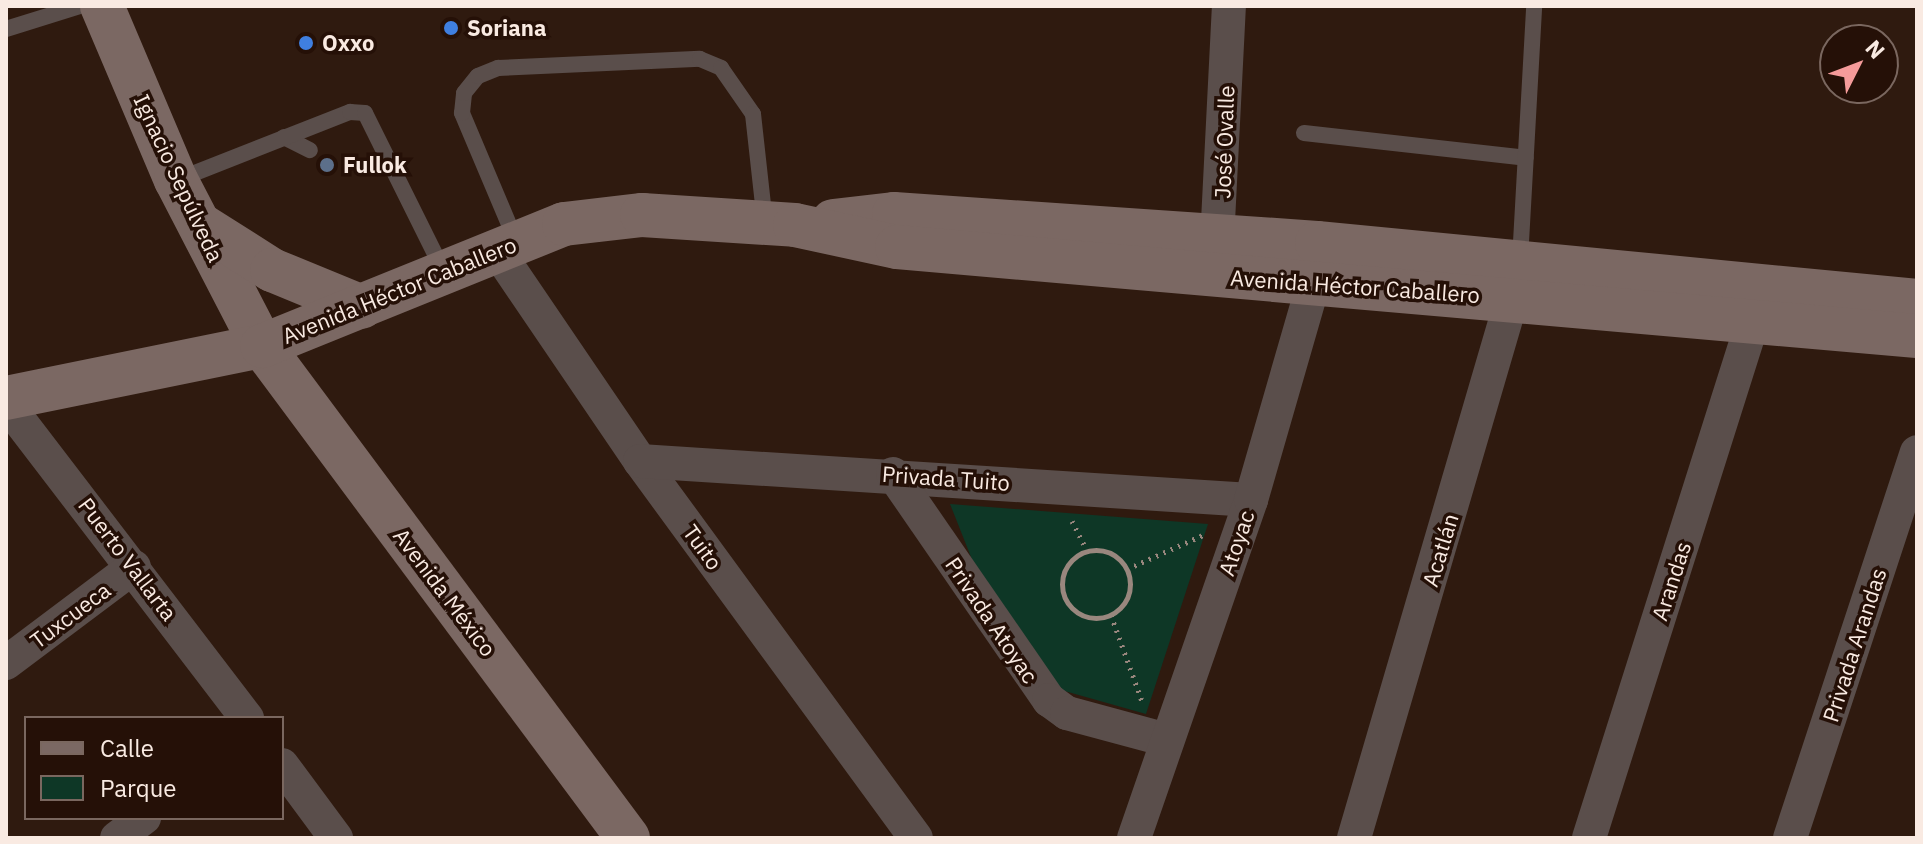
<!DOCTYPE html>
<meta charset="utf-8">
<style>
body{margin:0}
#map{position:relative;width:1923px;height:844px;overflow:hidden;background:#2f1a0f;font-family:"IBM Plex Sans",sans-serif}
div>[style]{position:absolute}
.green>*{inset:0;background:#0e3726}
.path>*{height:5px;margin-top:-2.5px;transform-origin:0;background:repeating-linear-gradient(90deg,#99877e 0 2px,transparent 0 8px)}
.path>.ring{margin:-2.5px;padding:0;box-sizing:content-box;background:none;border:5px solid #99877e;border-radius:50%}
.lane>*{height:16px;margin:-8px;padding:0 8px;transform-origin:8px;border-radius:8px;background:#5a4e4b}
.street>*{height:34px;margin:-17px;padding:0 17px;transform-origin:17px;border-radius:17px;background:#5a4e4b}
.secondary>*{height:44px;margin:-22px;padding:0 22px;transform-origin:22px;border-radius:22px;background:#7b6863}
.dots>*{width:22px;height:22px;translate:-50% -50%;box-sizing:border-box;border:4px solid #251007;border-radius:50%}
span{translate:-50% -50%;white-space:nowrap;text-align:center;line-height:1.15;-webkit-text-stroke:7px #251007;paint-order:stroke}
.poi-label{font-size:22px;color:#f9eae2;font-weight:700}
.left{translate:0 -50%;text-align:left}
.street-label{font-size:22px;color:#f9eae2}
.frame{position:absolute;inset:0;border:8px solid #f9eae2;pointer-events:none}
.legend{position:absolute;left:24px;top:716px;width:260px;height:104px;box-sizing:border-box;background:#251007;border:2px solid #7a675f;margin:0;padding:10px 14px;list-style:none;font-size:24px;color:#f9eae2}
.legend li{display:flex;align-items:center;gap:16px;height:40px}
.legend b{width:40px;border:2px solid #7a675f}
.north{position:absolute;left:1819px;top:24px;width:80px;height:80px;box-sizing:border-box;background:#251007;border:2px solid #7a675f;border-radius:50%;rotate:48deg;font-size:22px;font-weight:700;line-height:32px;text-align:center;color:#f9eae2}
.north::after{content:'';display:block;margin:auto;width:28px;height:36px;background:#f59b9a;clip-path:polygon(50% 0,100% 100%,50% 72%,0 100%)}
</style>
<div id="map">
<div class="green">
<i style="clip-path:polygon(950px 504px,1208px 524px,1146px 714px,1061px 690px,975px 567px)"></i>
</div>
<div class="path">
<i style="left:1072px;top:521px;width:33px;rotate:63deg"></i>
<i class="ring" style="left:1062px;top:550px;width:63px;height:63px"></i>
<i style="left:1127px;top:569px;width:83px;rotate:-24.1deg"></i>
<i style="left:1111px;top:615px;width:91px;rotate:70.2deg"></i>
</div>
<div class="lane">
<i style="left:6px;top:29px;width:77px;rotate:-17.3deg"></i>
<i style="left:1304px;top:133px;width:223px;rotate:6.4deg"></i>
<i style="left:284px;top:137px;width:29px;rotate:27deg"></i>
<i style="left:177px;top:180px;width:186px;rotate:-21.5deg"></i>
<i style="left:350px;top:112px;width:15px;rotate:4deg"></i>
<i style="left:365px;top:113px;width:175px;rotate:63.6deg"></i>
<i style="left:516px;top:241px;width:139px;rotate:-112.9deg"></i>
<i style="left:462px;top:113px;width:20px;rotate:-84deg"></i>
<i style="left:464px;top:93px;width:22px;rotate:-51deg"></i>
<i style="left:478px;top:76px;width:22px;rotate:-22deg"></i>
<i style="left:498px;top:68px;width:202px;rotate:-2.6deg"></i>
<i style="left:700px;top:59px;width:23px;rotate:23deg"></i>
<i style="left:721px;top:68px;width:56px;rotate:55.2deg"></i>
<i style="left:753px;top:114px;width:109px;rotate:83.7deg"></i>
<i style="left:1520px;top:260px;width:254px;rotate:-86.8deg"></i>
</div>
<div class="street">
<i style="left:498px;top:252px;width:253px;rotate:55.8deg"></i>
<i style="left:640px;top:461px;width:467px;rotate:53.8deg"></i>
<i style="left:1216px;top:261px;width:255px;rotate:-87.1deg"></i>
<i style="left:6px;top:403px;width:397px;rotate:52.6deg"></i>
<i style="left:640px;top:461px;width:612px;rotate:3.65deg"></i>
<i style="left:893px;top:474px;width:275px;rotate:55.4deg"></i>
<i style="left:1049px;top:700px;width:22px;rotate:36deg"></i>
<i style="left:1067px;top:713px;width:104px;rotate:15.1deg"></i>
<i style="left:6px;top:663px;width:160px;rotate:-36.9deg"></i>
<i style="left:282px;top:765px;width:91px;rotate:53.5deg"></i>
<i style="left:117px;top:838px;width:34px;rotate:-37deg"></i>
<i style="left:1134px;top:838px;width:358px;rotate:-70.9deg"></i>
<i style="left:1251px;top:500px;width:227px;rotate:-73.9deg"></i>
<i style="left:1314px;top:282px;width:23px;rotate:-85deg"></i>
<i style="left:1354px;top:838px;width:584px;rotate:-73.68deg"></i>
<i style="left:1589px;top:838px;width:539px;rotate:-72.41deg"></i>
<i style="left:1790px;top:838px;width:406px;rotate:-71.8deg"></i>
</div>
<div class="secondary">
<i style="left:102px;top:6px;width:189px;rotate:67deg"></i>
<i style="left:176px;top:180px;width:187px;rotate:62.6deg"></i>
<i style="left:262px;top:346px;width:613px;rotate:53.35deg"></i>
<i style="left:833px;top:221px;width:61px;rotate:-6.5deg"></i>
<i style="left:894px;top:214px;width:424px;rotate:3.9deg"></i>
<i style="left:1317px;top:243px;width:603px;rotate:5.52deg"></i>
<i style="left:201px;top:225px;width:84px;rotate:32.4deg"></i>
<i style="left:272px;top:270px;width:97px;rotate:22.3deg"></i>
<i style="left:6px;top:398px;width:261px;rotate:-11.5deg"></i>
<i style="left:262px;top:346px;width:326px;rotate:-22deg"></i>
<i style="left:564px;top:224px;width:79px;rotate:-6.6deg"></i>
<i style="left:642px;top:215px;width:153px;rotate:3.7deg"></i>
<i style="left:795px;top:225px;width:104px;rotate:12.2deg"></i>
<i style="left:897px;top:247px;width:1024px;rotate:4.99deg"></i>
</div>
<div class="dots">
<i style="left:451px;top:28px;background:#3f7fe0"></i>
<i style="left:306px;top:43px;background:#3f7fe0"></i>
<i style="left:327px;top:165px;background:#5c6f8a"></i>
</div>
<div class="poi-label">
<span class="left" style="left:467px;top:28px">Soriana</span>
<span class="left" style="left:322px;top:43px">Oxxo</span>
<span class="left" style="left:343px;top:165px">Fullok</span>
</div>
<div class="street-label">
<span style="left:1224px;top:142px;rotate:-88deg">José Ovalle</span>
<span style="left:179px;top:178px;rotate:65deg">Ignacio Sepúlveda</span>
<span style="left:1355px;top:286px;rotate:4deg">Avenida Héctor Caballero</span>
<span style="left:399px;top:290px;rotate:-22deg">Avenida Héctor Caballero</span>
<span style="left:946px;top:478px;rotate:4deg">Privada Tuito</span>
<span style="left:1236px;top:543px;rotate:-71deg">Atoyac</span>
<span style="left:703px;top:547px;rotate:54deg">Tuito</span>
<span style="left:1440px;top:550px;rotate:-73deg">Acatlán</span>
<span style="left:128px;top:559px;rotate:53deg">Puerto Vallarta</span>
<span style="left:1671px;top:581px;rotate:-72deg">Arandas</span>
<span style="left:445px;top:592px;rotate:53deg">Avenida México</span>
<span style="left:70px;top:615px;rotate:-37deg">Tuxcueca</span>
<span style="left:992px;top:620px;rotate:56deg">Privada Atoyac</span>
<span style="left:1854px;top:645px;rotate:-72deg">Privada Arandas</span>
</div>
<div class="frame"></div>
<ul class="legend">
<li><b style="height:10px;background:#7b6863"></b>Calle</li>
<li><b style="height:22px;background:#0e3726"></b>Parque</li>
</ul>
<div class="north">N</div>
</div>
